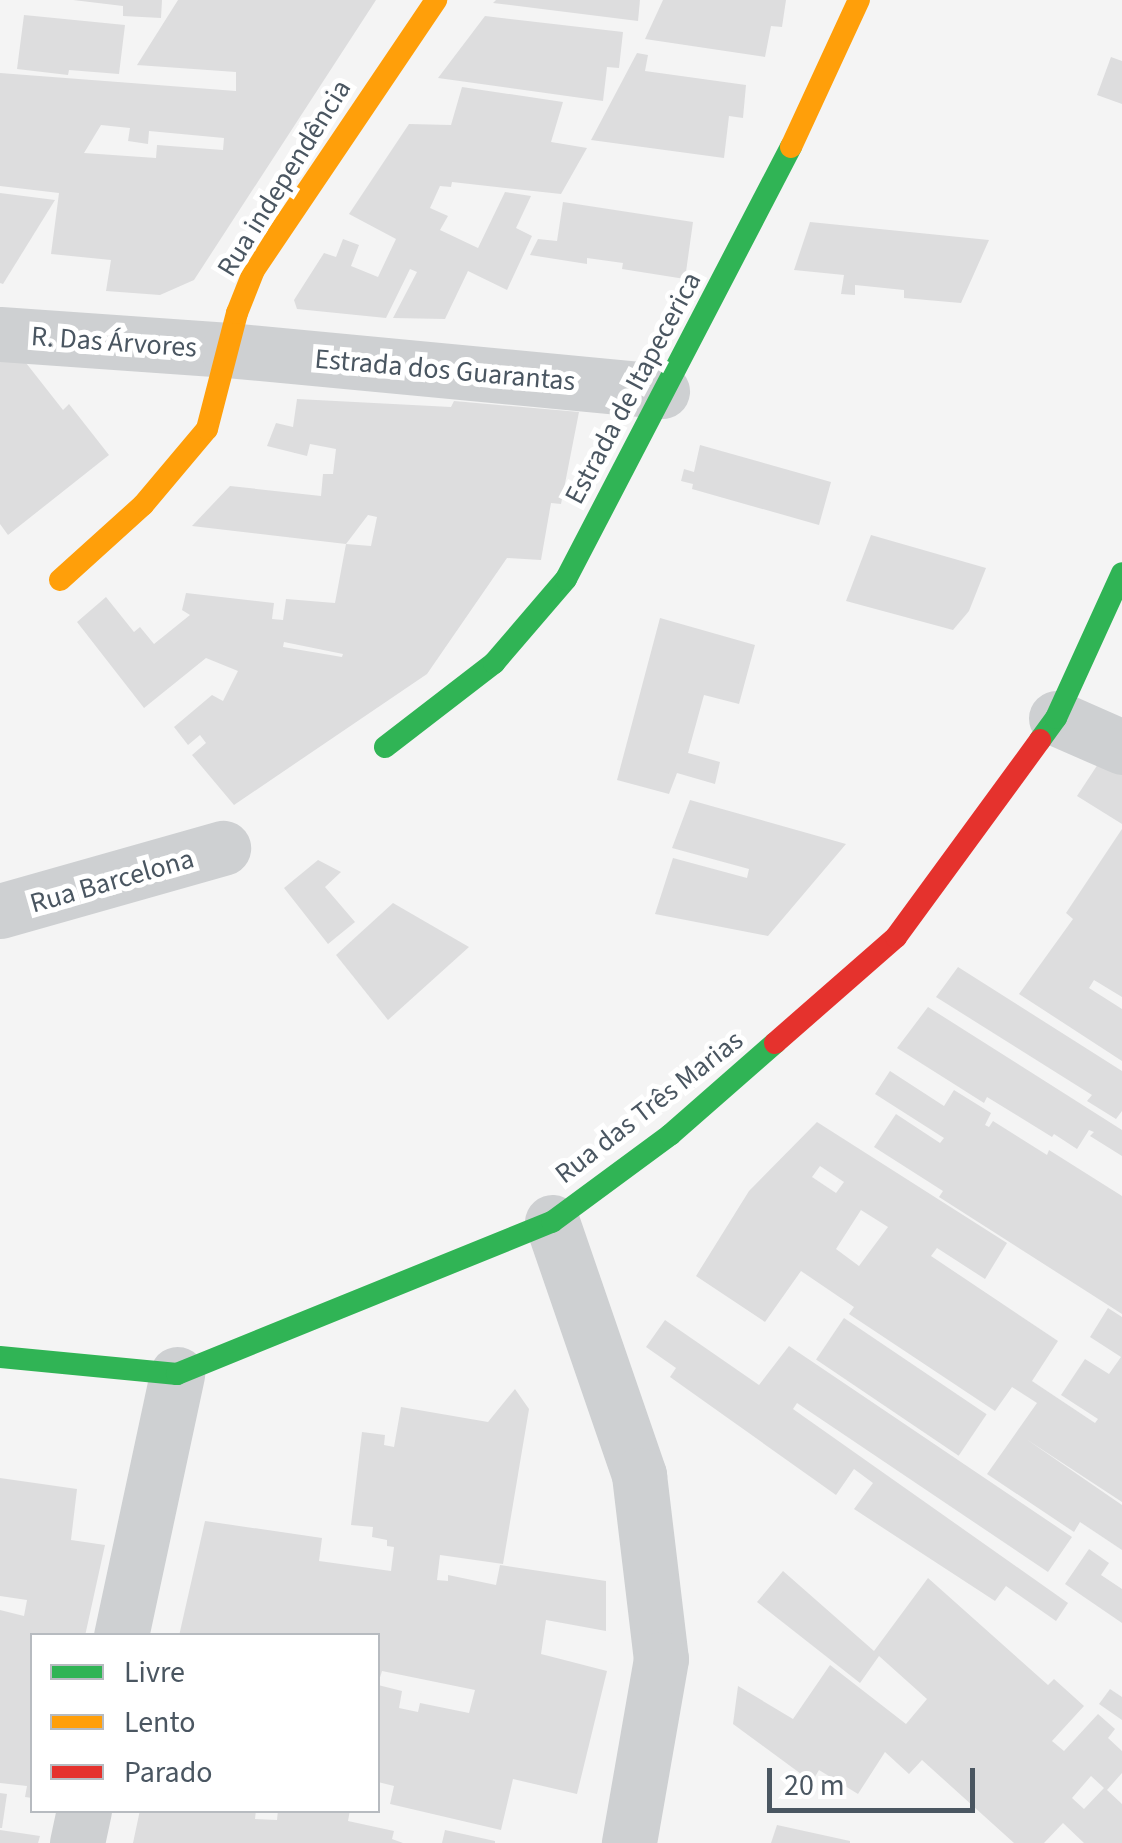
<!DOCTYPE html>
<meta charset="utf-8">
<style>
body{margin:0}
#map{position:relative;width:1122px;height:1843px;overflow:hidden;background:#f4f4f4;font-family:"Source Sans 3",sans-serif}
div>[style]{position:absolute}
.building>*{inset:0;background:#ddddde;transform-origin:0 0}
.street>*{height:55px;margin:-27.5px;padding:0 27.5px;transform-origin:27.5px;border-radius:27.5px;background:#ced0d2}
.fast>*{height:22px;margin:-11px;padding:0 11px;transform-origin:11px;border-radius:11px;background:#30b455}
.slow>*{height:22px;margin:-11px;padding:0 11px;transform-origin:11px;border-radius:11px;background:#ff9f0a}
.jam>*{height:22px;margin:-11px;padding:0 11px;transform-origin:11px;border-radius:11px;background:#e5322d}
span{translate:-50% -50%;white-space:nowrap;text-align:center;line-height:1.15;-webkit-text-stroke:10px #fff;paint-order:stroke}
.street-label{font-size:28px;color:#4a5661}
.legend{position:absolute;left:30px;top:1633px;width:350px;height:180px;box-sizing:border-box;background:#fff;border:2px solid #b7bbc0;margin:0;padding:12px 18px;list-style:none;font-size:30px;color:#4a5661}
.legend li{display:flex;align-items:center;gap:20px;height:50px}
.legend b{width:50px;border:2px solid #b7bbc0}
.scale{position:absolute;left:767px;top:1768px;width:208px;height:45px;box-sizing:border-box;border:5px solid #4a5661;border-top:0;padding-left:12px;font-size:30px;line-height:35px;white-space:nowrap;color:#4a5661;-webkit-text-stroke:8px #fff;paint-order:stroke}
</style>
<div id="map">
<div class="building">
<i style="clip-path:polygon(73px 0,162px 0,161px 18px,123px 16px,123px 6px)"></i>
<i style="clip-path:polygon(evenodd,178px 0,376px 0,194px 280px,160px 295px,106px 291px,111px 260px,51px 254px,59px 193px,0 186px,0 73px,236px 91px,236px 72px,137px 65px,178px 0,101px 125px,130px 128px,128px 141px,148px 144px,149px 131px,224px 138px,223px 150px,157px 145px,156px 158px,84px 153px,101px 125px)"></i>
<i style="clip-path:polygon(496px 0,640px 0,638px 21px,493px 3px)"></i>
<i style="clip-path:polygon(663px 0,786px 0,782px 27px,771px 26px,765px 57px,645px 39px)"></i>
<i style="clip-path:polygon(24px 15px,125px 25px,119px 74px,69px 70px,68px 75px,17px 69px)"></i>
<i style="clip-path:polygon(485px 16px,623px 32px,619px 68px,607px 67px,603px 101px,438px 78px)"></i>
<i style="clip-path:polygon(637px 53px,648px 55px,645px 71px,746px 85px,743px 118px,729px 116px,724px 158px,591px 140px)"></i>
<i style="clip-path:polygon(1111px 57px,1122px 61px,1122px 104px,1097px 95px)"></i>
<i style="clip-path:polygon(462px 87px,563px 102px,551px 142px,587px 148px,561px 194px,452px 182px,451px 187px,440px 186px,430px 208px,448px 216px,440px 230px,478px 248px,505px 192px,531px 196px,516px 228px,532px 236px,507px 290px,468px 271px,445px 319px,393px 318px,417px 272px,410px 269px,386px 318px,297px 309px,294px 300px,324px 253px,336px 257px,343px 239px,359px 245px,351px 266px,378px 277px,396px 239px,349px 214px,409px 124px,451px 125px)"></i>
<i style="clip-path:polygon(0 193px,55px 200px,3px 284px,0 283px)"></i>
<i style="clip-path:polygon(563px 202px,693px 222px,685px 279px,622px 269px,623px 263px,587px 258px,587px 264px,530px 255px,538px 239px,557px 241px)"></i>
<i style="clip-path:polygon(810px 222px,989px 240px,961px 303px,904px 298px,904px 290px,855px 285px,855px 295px,841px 294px,844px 275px,794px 270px)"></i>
<i style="clip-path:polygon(0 352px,19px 354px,63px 410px,69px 404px,109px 455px,8px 535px,0 524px)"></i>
<i style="clip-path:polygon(evenodd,297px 399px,451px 407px,454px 401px,579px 412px,561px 504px,551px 503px,541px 560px,507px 558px,427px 674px,234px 805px,192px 755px,206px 743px,200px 735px,188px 745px,174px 727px,212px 695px,223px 701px,238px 671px,206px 658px,144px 708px,77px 622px,106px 597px,134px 632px,140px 627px,154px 644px,190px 615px,182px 610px,186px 593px,274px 603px,272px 619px,283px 620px,286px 599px,335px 603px,346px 544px,371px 546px,377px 517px,368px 515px,346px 544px,192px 526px,230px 486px,321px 496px,323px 474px,333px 474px,336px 449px,310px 444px,307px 456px,267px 446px,276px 423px,293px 427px,297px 399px,284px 642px,343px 654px,342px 657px,283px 647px,284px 642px)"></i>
<i style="clip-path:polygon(700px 445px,831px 482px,819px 525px,692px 489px,693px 484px,681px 481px,684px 469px,694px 472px)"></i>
<i style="clip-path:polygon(871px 535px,986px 568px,969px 611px,953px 630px,846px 601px)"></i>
<i style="clip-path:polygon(660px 618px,755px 645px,739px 704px,704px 695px,688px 753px,720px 762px,715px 784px,677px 773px,669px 794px,617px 780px)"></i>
<i style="clip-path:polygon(1102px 758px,1122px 765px,1122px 824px,1077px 796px)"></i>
<i style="clip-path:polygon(690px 800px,846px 844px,768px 936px,655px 914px,673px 858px,747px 878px,749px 869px,672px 848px)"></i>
<i style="clip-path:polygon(1122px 829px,1122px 997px,1094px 980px,1089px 988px,1122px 1009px,1122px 1061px,1019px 994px,1073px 919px,1066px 913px)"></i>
<i style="clip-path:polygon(318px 860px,341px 872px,325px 887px,355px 922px,328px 944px,284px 888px)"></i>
<i style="clip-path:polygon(393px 903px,469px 947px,388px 1020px,336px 955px)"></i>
<i style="clip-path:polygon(958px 967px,1122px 1071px,1122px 1111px,1116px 1119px,1087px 1101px,1092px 1095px,936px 997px)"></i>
<i style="clip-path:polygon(928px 1007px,1122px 1130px,1122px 1156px,1090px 1136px,1094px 1132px,1089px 1130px,1077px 1149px,1054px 1134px,1052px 1137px,987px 1097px,984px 1103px,897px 1048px)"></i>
<i style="clip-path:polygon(890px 1071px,944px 1106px,954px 1090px,991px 1113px,985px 1125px,989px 1127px,993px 1121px,1047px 1155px,1049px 1150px,1122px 1196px,1122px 1314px,939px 1197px,943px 1191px,874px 1147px,896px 1114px,940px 1143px,944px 1138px,875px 1094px)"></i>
<i style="clip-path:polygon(evenodd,817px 1122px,1007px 1243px,985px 1279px,937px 1248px,931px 1256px,1058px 1341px,1032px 1381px,1095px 1423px,1098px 1419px,1061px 1395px,1085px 1359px,1109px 1374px,1121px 1357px,1090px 1337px,1108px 1308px,1122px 1317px,1122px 1502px,1026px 1439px,1122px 1505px,1122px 1550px,1080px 1522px,1074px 1532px,987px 1474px,1037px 1403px,1012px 1387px,995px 1411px,849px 1314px,854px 1307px,801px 1271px,765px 1322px,696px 1276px,749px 1191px,817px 1122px,820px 1166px,844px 1182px,836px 1193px,812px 1177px,820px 1166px,817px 1122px,861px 1210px,888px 1227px,859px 1266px,836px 1249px,861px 1210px)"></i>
<i style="left:844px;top:1318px;width:172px;height:50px;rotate:34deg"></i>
<i style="clip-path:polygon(665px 1320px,759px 1385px,789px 1346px,1072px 1537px,1048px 1572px,797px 1403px,793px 1409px,1068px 1603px,1056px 1621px,1006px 1586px,995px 1601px,854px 1509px,873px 1483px,854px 1469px,836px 1495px,670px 1377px,676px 1368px,646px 1347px)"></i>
<i style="clip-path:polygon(515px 1389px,529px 1409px,503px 1564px,440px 1555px,437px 1580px,448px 1581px,448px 1575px,496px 1585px,500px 1565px,606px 1581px,606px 1631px,546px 1620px,541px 1654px,607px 1671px,577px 1794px,513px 1779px,501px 1830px,390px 1804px,394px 1786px,378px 1782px,378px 1685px,402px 1691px,399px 1708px,418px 1712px,420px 1703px,469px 1713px,475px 1690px,382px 1671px,378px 1684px,378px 1636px,179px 1636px,205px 1521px,322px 1538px,319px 1561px,391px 1571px,394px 1547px,387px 1546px,387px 1540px,372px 1537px,373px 1527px,351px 1525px,362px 1432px,385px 1435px,384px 1445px,394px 1447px,401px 1407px,488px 1422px)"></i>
<i style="clip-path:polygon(0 1478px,77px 1489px,71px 1540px,105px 1545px,85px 1636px,32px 1636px,32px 1798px,25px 1797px,27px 1786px,0 1783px,0 1610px,24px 1616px,27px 1600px,0 1596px)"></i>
<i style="clip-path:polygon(1089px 1549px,1109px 1563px,1101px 1575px,1122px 1589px,1122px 1623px,1065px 1584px)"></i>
<i style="clip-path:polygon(evenodd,783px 1571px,874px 1651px,928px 1578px,1048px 1685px,1054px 1679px,1084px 1706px,1052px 1741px,1064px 1751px,1098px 1714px,1115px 1729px,1108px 1738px,1122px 1751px,1122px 1773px,1107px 1790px,1122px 1804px,1122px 1843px,1084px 1843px,1063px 1823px,1044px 1843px,1014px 1843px,922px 1760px,909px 1774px,885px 1752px,858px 1794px,819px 1770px,812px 1782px,733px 1724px,738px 1686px,793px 1719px,830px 1665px,906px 1724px,927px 1699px,879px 1656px,860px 1683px,757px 1602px,783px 1571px,1091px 1776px,1104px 1788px,1084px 1809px,1072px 1798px,1091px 1776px)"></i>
<i style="clip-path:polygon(1110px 1689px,1122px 1697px,1122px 1720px,1099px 1704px)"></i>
<i style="clip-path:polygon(0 1793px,7px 1794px,2px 1828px,0 1828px)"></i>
<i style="clip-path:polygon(140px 1810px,256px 1810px,255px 1819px,277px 1820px,278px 1810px,350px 1810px,348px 1821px,394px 1831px,392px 1839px,403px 1843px,133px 1843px)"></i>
<i style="clip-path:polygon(777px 1825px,850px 1841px,850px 1843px,771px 1843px)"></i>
<i style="clip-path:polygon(0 1830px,40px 1836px,38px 1843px,0 1843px)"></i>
<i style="clip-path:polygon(445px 1830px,495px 1841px,495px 1843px,442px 1843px)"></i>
</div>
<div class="street">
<i style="left:0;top:334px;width:229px;rotate:4deg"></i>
<i style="left:228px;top:350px;width:436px;rotate:5.4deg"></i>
<i style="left:1056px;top:718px;width:72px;rotate:23.7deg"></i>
<i style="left:0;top:911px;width:232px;rotate:-15.8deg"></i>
<i style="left:552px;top:1222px;width:268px;rotate:71deg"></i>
<i style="left:639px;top:1475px;width:185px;rotate:83.2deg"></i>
<i style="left:661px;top:1659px;width:187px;rotate:99.9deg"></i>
<i style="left:121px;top:1636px;width:268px;rotate:-77.9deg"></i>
<i style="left:77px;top:1843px;width:34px;rotate:-78deg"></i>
</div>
<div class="fast">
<i style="left:1040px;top:740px;width:27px;rotate:-54deg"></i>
<i style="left:1056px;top:718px;width:159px;rotate:-65.5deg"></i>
<i style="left:385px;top:747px;width:138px;rotate:-37.6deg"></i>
<i style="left:494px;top:663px;width:111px;rotate:-49.4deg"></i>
<i style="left:566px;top:579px;width:487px;rotate:-62.5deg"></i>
<i style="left:0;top:1357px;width:178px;rotate:5.5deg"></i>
<i style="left:177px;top:1374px;width:405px;rotate:-22.1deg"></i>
<i style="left:552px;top:1222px;width:147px;rotate:-36.4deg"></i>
<i style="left:670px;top:1135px;width:140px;rotate:-41.2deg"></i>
</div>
<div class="slow">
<i style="left:791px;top:147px;width:162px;rotate:-65.2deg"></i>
<i style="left:60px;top:580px;width:112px;rotate:-42.1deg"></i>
<i style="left:143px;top:505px;width:99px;rotate:-49.9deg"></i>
<i style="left:207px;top:429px;width:120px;rotate:-75.5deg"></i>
<i style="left:237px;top:313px;width:46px;rotate:-68.4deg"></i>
<i style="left:254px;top:270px;width:326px;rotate:-56deg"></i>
</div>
<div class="jam">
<i style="left:775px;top:1043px;width:161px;rotate:-41.2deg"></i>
<i style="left:896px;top:937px;width:244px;rotate:-53.8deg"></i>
</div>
<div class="street-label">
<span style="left:284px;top:178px;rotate:-58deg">Rua independência</span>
<span style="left:114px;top:342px;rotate:4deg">R. Das Árvores</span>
<span style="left:445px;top:370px;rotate:5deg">Estrada dos Guarantas</span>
<span style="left:633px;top:388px;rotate:-62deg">Estrada de Itapecerica</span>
<span style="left:112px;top:881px;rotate:-16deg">Rua Barcelona</span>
<span style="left:649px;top:1107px;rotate:-38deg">Rua das Três Marias</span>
</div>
<ul class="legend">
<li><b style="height:12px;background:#30b455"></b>Livre</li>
<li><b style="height:12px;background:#ff9f0a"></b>Lento</li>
<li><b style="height:12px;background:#e5322d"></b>Parado</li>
</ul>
<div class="scale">20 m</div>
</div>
